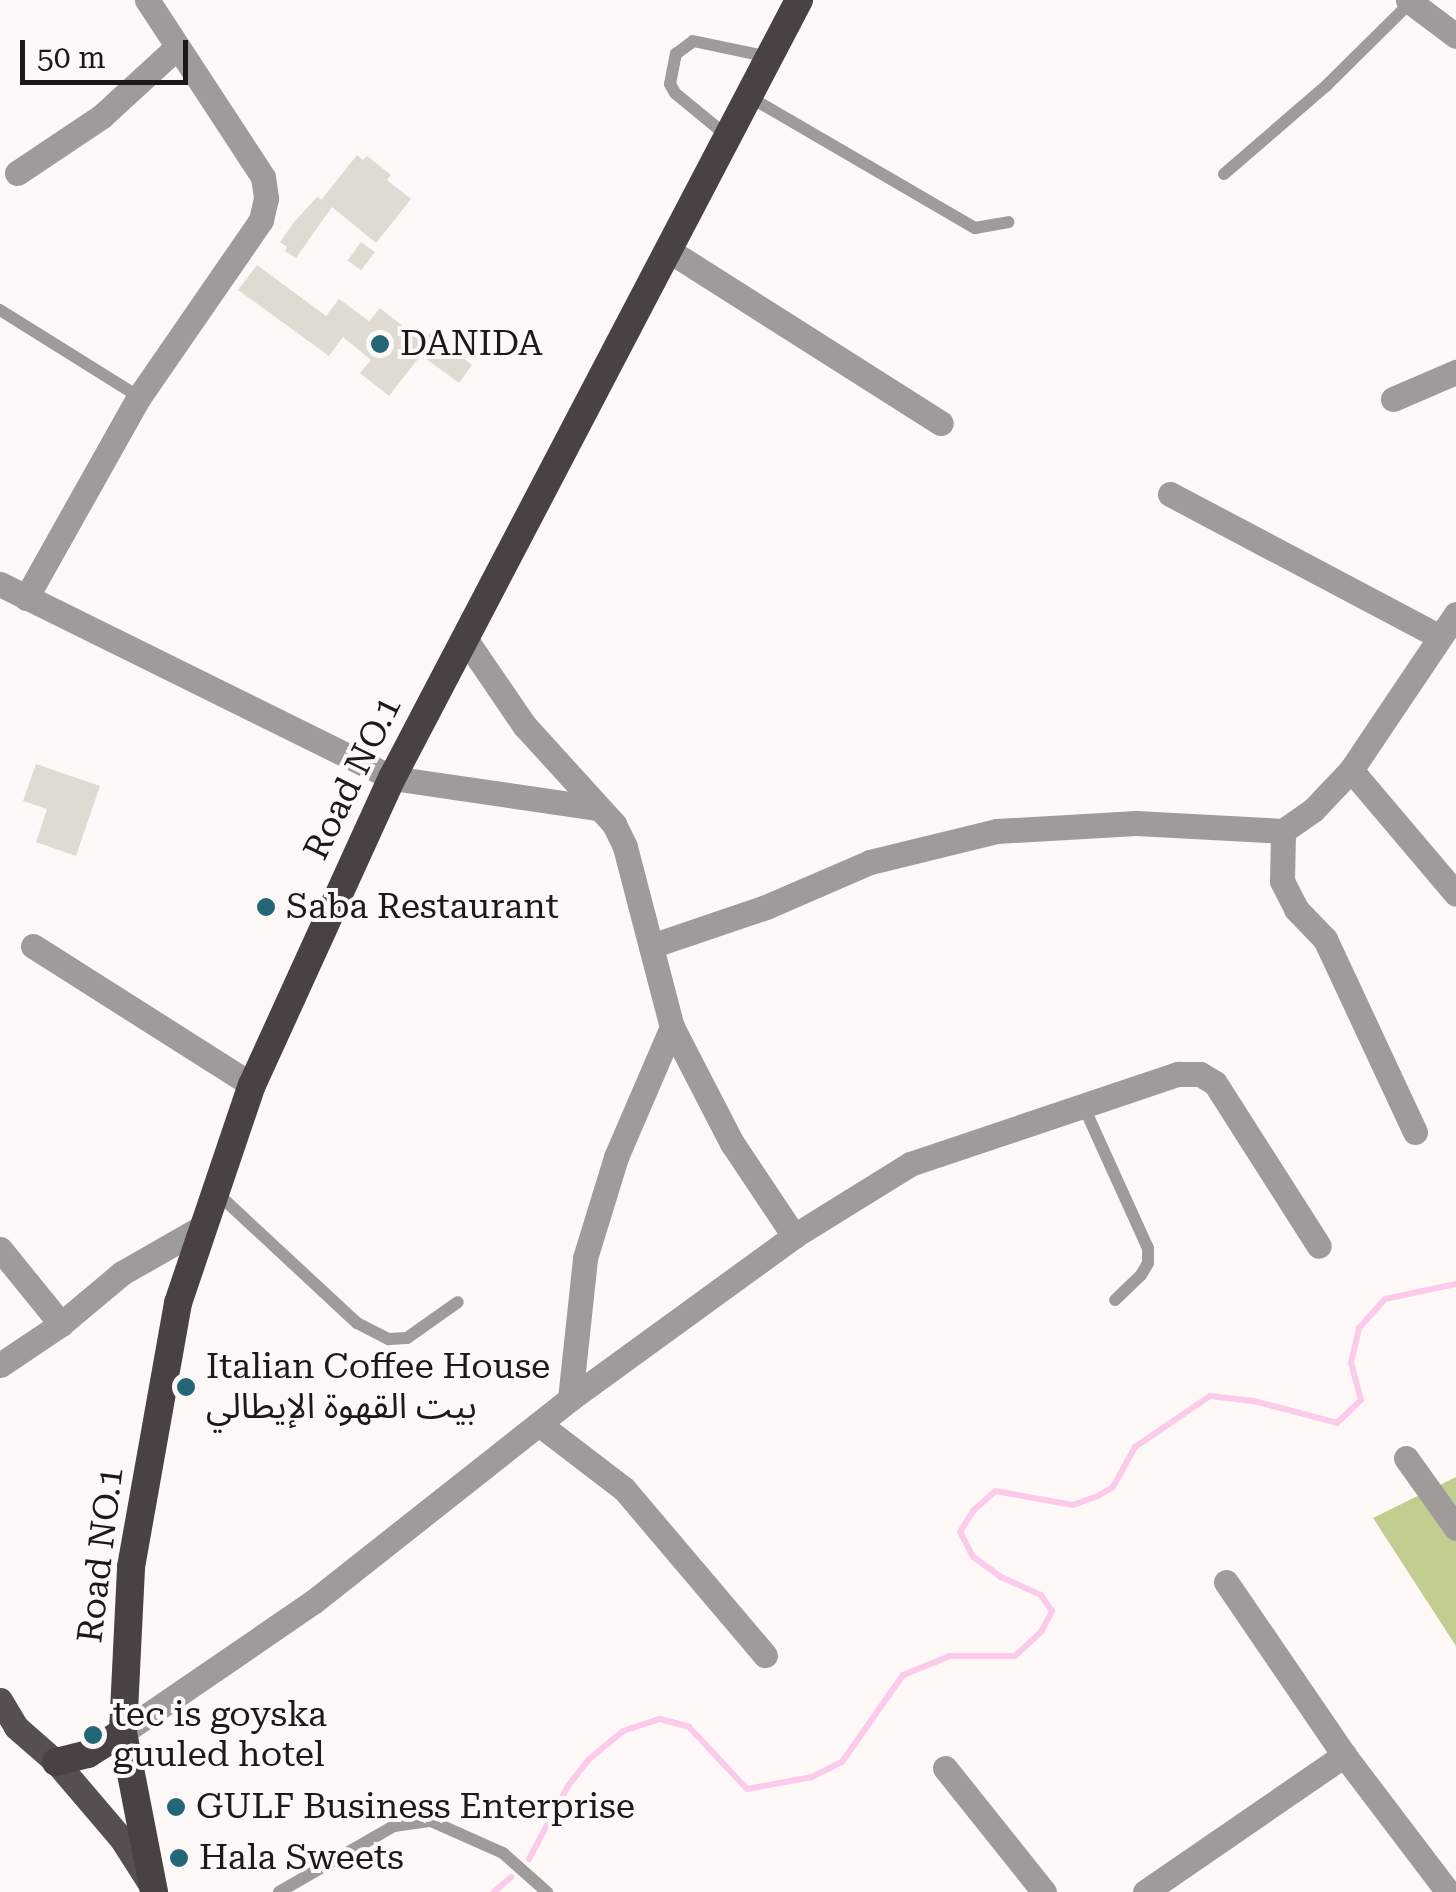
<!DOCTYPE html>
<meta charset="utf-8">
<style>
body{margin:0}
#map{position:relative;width:1456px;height:1892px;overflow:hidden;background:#fef9f6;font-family:"Roboto Serif","Noto Sans Arabic",serif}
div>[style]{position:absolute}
.green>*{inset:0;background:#c2cd90}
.stream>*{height:6px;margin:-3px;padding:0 3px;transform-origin:3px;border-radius:3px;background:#fccaea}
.building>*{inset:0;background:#dfdbd3;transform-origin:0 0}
.service>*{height:12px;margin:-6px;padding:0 6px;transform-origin:6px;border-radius:6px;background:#9f9b9b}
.minor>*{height:25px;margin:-12.5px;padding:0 12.5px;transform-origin:12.5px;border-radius:12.5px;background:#9f9b9b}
.primary>*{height:25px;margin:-12.5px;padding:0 12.5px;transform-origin:12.5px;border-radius:12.5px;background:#564e4f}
.trunk>*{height:28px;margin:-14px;padding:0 14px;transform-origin:14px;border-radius:14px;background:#494142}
.dots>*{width:28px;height:28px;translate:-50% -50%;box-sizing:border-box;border:5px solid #fef9f6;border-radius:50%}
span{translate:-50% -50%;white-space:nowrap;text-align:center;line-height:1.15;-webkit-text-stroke:8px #fef9f6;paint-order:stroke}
.poi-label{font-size:35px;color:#1c1917}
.left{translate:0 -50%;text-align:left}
.street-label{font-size:35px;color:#1c1917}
.scale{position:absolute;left:20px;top:40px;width:168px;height:45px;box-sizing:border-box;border:5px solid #1c1917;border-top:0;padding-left:12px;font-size:30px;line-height:35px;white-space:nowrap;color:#1c1917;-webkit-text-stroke:8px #fef9f6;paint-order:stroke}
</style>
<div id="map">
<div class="green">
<i style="clip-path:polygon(1456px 1477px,1456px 1646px,1373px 1518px)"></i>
</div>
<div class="stream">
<i style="left:529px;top:1859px;width:83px;rotate:-61.9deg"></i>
<i style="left:568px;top:1786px;width:33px;rotate:-52deg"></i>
<i style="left:588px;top:1760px;width:45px;rotate:-39.6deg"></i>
<i style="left:623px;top:1731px;width:39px;rotate:-18deg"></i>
<i style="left:660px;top:1719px;width:30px;rotate:15deg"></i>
<i style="left:689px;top:1727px;width:85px;rotate:46.9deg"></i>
<i style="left:747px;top:1789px;width:66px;rotate:-10.5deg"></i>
<i style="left:812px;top:1777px;width:34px;rotate:-27deg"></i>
<i style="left:842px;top:1762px;width:106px;rotate:-55deg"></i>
<i style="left:903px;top:1675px;width:51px;rotate:-22deg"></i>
<i style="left:950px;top:1656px;width:65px"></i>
<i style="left:1015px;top:1656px;width:35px;rotate:-43deg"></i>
<i style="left:1041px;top:1632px;width:24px;rotate:-62deg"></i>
<i style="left:1052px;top:1611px;width:19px;rotate:-125deg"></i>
<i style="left:1041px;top:1595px;width:44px;rotate:-155.8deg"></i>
<i style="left:1001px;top:1577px;width:34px;rotate:-144deg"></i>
<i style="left:973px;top:1557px;width:28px;rotate:-117deg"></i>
<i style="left:960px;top:1532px;width:25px;rotate:-58deg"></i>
<i style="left:973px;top:1511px;width:30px;rotate:-42deg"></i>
<i style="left:995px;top:1491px;width:79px;rotate:10.2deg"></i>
<i style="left:1073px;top:1505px;width:27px;rotate:-20deg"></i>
<i style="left:1098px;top:1496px;width:17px;rotate:-31deg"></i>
<i style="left:1113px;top:1487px;width:46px;rotate:-61.2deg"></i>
<i style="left:1135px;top:1447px;width:91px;rotate:-34.2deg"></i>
<i style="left:1210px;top:1396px;width:44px;rotate:6.5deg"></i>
<i style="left:1254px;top:1401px;width:86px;rotate:14.8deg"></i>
<i style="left:1337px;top:1423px;width:33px;rotate:-44deg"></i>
<i style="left:1361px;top:1400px;width:38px;rotate:-105deg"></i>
<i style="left:1351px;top:1363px;width:36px;rotate:-77deg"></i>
<i style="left:1359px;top:1328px;width:39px;rotate:-48deg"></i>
<i style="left:1385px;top:1299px;width:73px;rotate:-11.9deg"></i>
<i style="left:494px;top:1892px;width:23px;rotate:-41deg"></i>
</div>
<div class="building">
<i style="clip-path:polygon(357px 155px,363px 160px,367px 156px,391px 175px,387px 180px,411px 199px,376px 243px,332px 207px,296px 258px,285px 251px,287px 247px,280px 242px,294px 222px,317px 197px,325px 201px,322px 199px)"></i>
<i style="left:361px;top:242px;width:17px;height:23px;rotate:36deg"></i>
<i style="clip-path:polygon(257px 265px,326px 316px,339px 299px,369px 321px,380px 308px,423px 342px,430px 333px,472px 365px,459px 383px,421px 355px,389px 396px,360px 373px,371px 360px,343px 337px,329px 356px,238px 290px)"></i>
<i style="clip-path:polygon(36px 764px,100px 786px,76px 856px,36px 842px,47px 809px,23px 801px)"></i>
</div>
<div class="service">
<i style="left:748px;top:96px;width:263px;rotate:30.2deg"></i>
<i style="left:975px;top:228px;width:34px;rotate:-10deg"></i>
<i style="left:726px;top:135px;width:66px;rotate:-140.5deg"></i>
<i style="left:675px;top:93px;width:10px;rotate:-119deg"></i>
<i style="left:670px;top:84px;width:31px;rotate:-79deg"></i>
<i style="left:676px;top:54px;width:21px;rotate:-37deg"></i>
<i style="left:693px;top:41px;width:78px;rotate:11.9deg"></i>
<i style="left:1224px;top:174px;width:135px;rotate:-40.8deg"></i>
<i style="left:1326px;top:86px;width:120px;rotate:-44.7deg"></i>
<i style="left:0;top:310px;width:164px;rotate:32deg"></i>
<i style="left:1083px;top:1105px;width:157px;rotate:65.6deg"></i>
<i style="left:1148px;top:1248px;width:15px;rotate:90deg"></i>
<i style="left:1148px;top:1263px;width:14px;rotate:120deg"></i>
<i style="left:1141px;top:1275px;width:36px;rotate:136deg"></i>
<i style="left:217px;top:1193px;width:191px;rotate:42.9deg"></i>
<i style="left:357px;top:1323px;width:36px;rotate:27deg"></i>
<i style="left:389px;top:1339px;width:18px;rotate:-3deg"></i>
<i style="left:407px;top:1338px;width:62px;rotate:-35.2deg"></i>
<i style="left:279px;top:1892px;width:133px;rotate:-29.9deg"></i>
<i style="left:394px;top:1826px;width:37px;rotate:-8deg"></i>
<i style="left:431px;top:1821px;width:79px;rotate:24deg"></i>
<i style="left:503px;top:1853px;width:59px;rotate:41.6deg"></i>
</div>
<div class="minor">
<i style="left:1408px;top:0;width:60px;rotate:36.9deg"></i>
<i style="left:17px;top:173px;width:102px;rotate:-33.8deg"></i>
<i style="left:102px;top:116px;width:102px;rotate:-42.6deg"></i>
<i style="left:668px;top:250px;width:323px;rotate:32.4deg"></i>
<i style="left:1393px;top:399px;width:69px;rotate:-23.2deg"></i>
<i style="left:1170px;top:494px;width:303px;rotate:27.9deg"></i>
<i style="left:0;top:584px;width:437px;rotate:26.3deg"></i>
<i style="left:392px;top:778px;width:208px;rotate:8.3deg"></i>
<i style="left:26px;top:598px;width:231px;rotate:-60.7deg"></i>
<i style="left:139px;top:397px;width:215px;rotate:-55.4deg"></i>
<i style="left:261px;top:220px;width:23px;rotate:-77deg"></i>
<i style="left:266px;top:198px;width:21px;rotate:-98deg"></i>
<i style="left:263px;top:177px;width:212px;rotate:-123.2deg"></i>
<i style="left:464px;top:637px;width:107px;rotate:55.7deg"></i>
<i style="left:524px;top:725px;width:134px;rotate:47.7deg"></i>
<i style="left:614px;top:824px;width:25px;rotate:64deg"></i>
<i style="left:625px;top:847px;width:186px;rotate:75.4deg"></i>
<i style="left:672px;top:1027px;width:131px;rotate:62.7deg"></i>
<i style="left:732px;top:1143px;width:112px;rotate:56.3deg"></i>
<i style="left:1351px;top:770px;width:162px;rotate:49.7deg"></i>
<i style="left:1283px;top:831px;width:50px;rotate:91.1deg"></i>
<i style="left:1282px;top:881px;width:31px;rotate:63deg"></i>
<i style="left:1296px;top:909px;width:42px;rotate:46deg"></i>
<i style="left:1325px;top:939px;width:213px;rotate:65deg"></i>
<i style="left:33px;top:946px;width:259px;rotate:32.4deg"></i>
<i style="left:651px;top:946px;width:121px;rotate:-18.7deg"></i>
<i style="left:766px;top:907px;width:113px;rotate:-23.4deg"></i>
<i style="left:870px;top:862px;width:131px;rotate:-13.7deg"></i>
<i style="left:997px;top:831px;width:139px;rotate:-3.3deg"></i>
<i style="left:1136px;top:823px;width:147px;rotate:3.1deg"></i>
<i style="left:1283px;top:831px;width:37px;rotate:-35deg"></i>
<i style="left:1313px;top:810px;width:55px;rotate:-46.5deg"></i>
<i style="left:1351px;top:770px;width:188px;rotate:-56.1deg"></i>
<i style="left:0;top:1249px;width:97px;rotate:50.9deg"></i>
<i style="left:0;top:1365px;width:73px;rotate:-33.9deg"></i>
<i style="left:61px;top:1324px;width:80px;rotate:-39.9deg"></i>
<i style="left:122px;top:1273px;width:95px;rotate:-29.8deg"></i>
<i style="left:570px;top:1399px;width:142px;rotate:-83.9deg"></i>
<i style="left:585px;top:1258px;width:106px;rotate:-72.9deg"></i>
<i style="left:616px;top:1157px;width:142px;rotate:-66.7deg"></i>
<i style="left:539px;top:1424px;width:107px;rotate:37.4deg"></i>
<i style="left:624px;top:1489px;width:218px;rotate:49.7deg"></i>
<i style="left:1406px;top:1458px;width:86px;rotate:54.5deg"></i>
<i style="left:1226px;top:1582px;width:209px;rotate:55.7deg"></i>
<i style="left:1344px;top:1755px;width:172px;rotate:52.8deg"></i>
<i style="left:123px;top:1732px;width:230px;rotate:-34.4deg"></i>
<i style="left:313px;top:1602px;width:328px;rotate:-38.3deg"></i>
<i style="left:570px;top:1399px;width:277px;rotate:-36deg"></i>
<i style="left:794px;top:1236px;width:137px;rotate:-31.8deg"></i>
<i style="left:910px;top:1164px;width:283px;rotate:-18.6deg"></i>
<i style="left:1178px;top:1074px;width:22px"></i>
<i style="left:1200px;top:1074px;width:17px;rotate:31deg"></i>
<i style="left:1215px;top:1083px;width:193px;rotate:57.5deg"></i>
<i style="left:945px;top:1768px;width:159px;rotate:51.4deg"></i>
<i style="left:1145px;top:1892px;width:242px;rotate:-34.5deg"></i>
</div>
<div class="primary">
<i style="left:0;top:1700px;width:31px;rotate:59deg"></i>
<i style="left:16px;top:1727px;width:53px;rotate:41.2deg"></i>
<i style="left:56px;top:1762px;width:100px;rotate:49.5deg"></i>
<i style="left:121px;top:1838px;width:52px;rotate:57.5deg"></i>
</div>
<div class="trunk">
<i style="left:56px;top:1762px;width:33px;rotate:-14deg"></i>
<i style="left:88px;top:1754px;width:41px;rotate:-32.2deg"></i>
<i style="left:154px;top:1892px;width:163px;rotate:-101deg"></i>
<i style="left:123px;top:1732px;width:165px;rotate:-87.2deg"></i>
<i style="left:131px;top:1567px;width:268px;rotate:-79.9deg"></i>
<i style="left:178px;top:1303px;width:230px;rotate:-71.3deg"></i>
<i style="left:252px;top:1085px;width:337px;rotate:-65.5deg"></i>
<i style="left:392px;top:778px;width:878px;rotate:-62.38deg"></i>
</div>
<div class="dots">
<i style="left:380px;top:344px;background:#236678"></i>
<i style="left:266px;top:907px;background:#236678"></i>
<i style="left:186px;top:1387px;background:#236678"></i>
<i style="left:93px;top:1735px;background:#236678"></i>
<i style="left:176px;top:1807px;background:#236678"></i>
<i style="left:179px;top:1858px;background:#236678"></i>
</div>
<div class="poi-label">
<span class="left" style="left:400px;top:344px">DANIDA</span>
<span class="left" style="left:286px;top:907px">Saba Restaurant</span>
<span class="left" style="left:206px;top:1387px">Italian Coffee House<br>بيت القهوة الإيطالي</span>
<span class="left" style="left:113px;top:1735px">tec is goyska<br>guuled hotel</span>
<span class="left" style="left:196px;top:1807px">GULF Business Enterprise</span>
<span class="left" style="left:199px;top:1858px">Hala Sweets</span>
</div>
<div class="street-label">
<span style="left:353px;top:778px;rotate:-64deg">Road NO.1</span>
<span style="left:101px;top:1555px;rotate:-83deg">Road NO.1</span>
</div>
<div class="scale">50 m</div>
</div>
